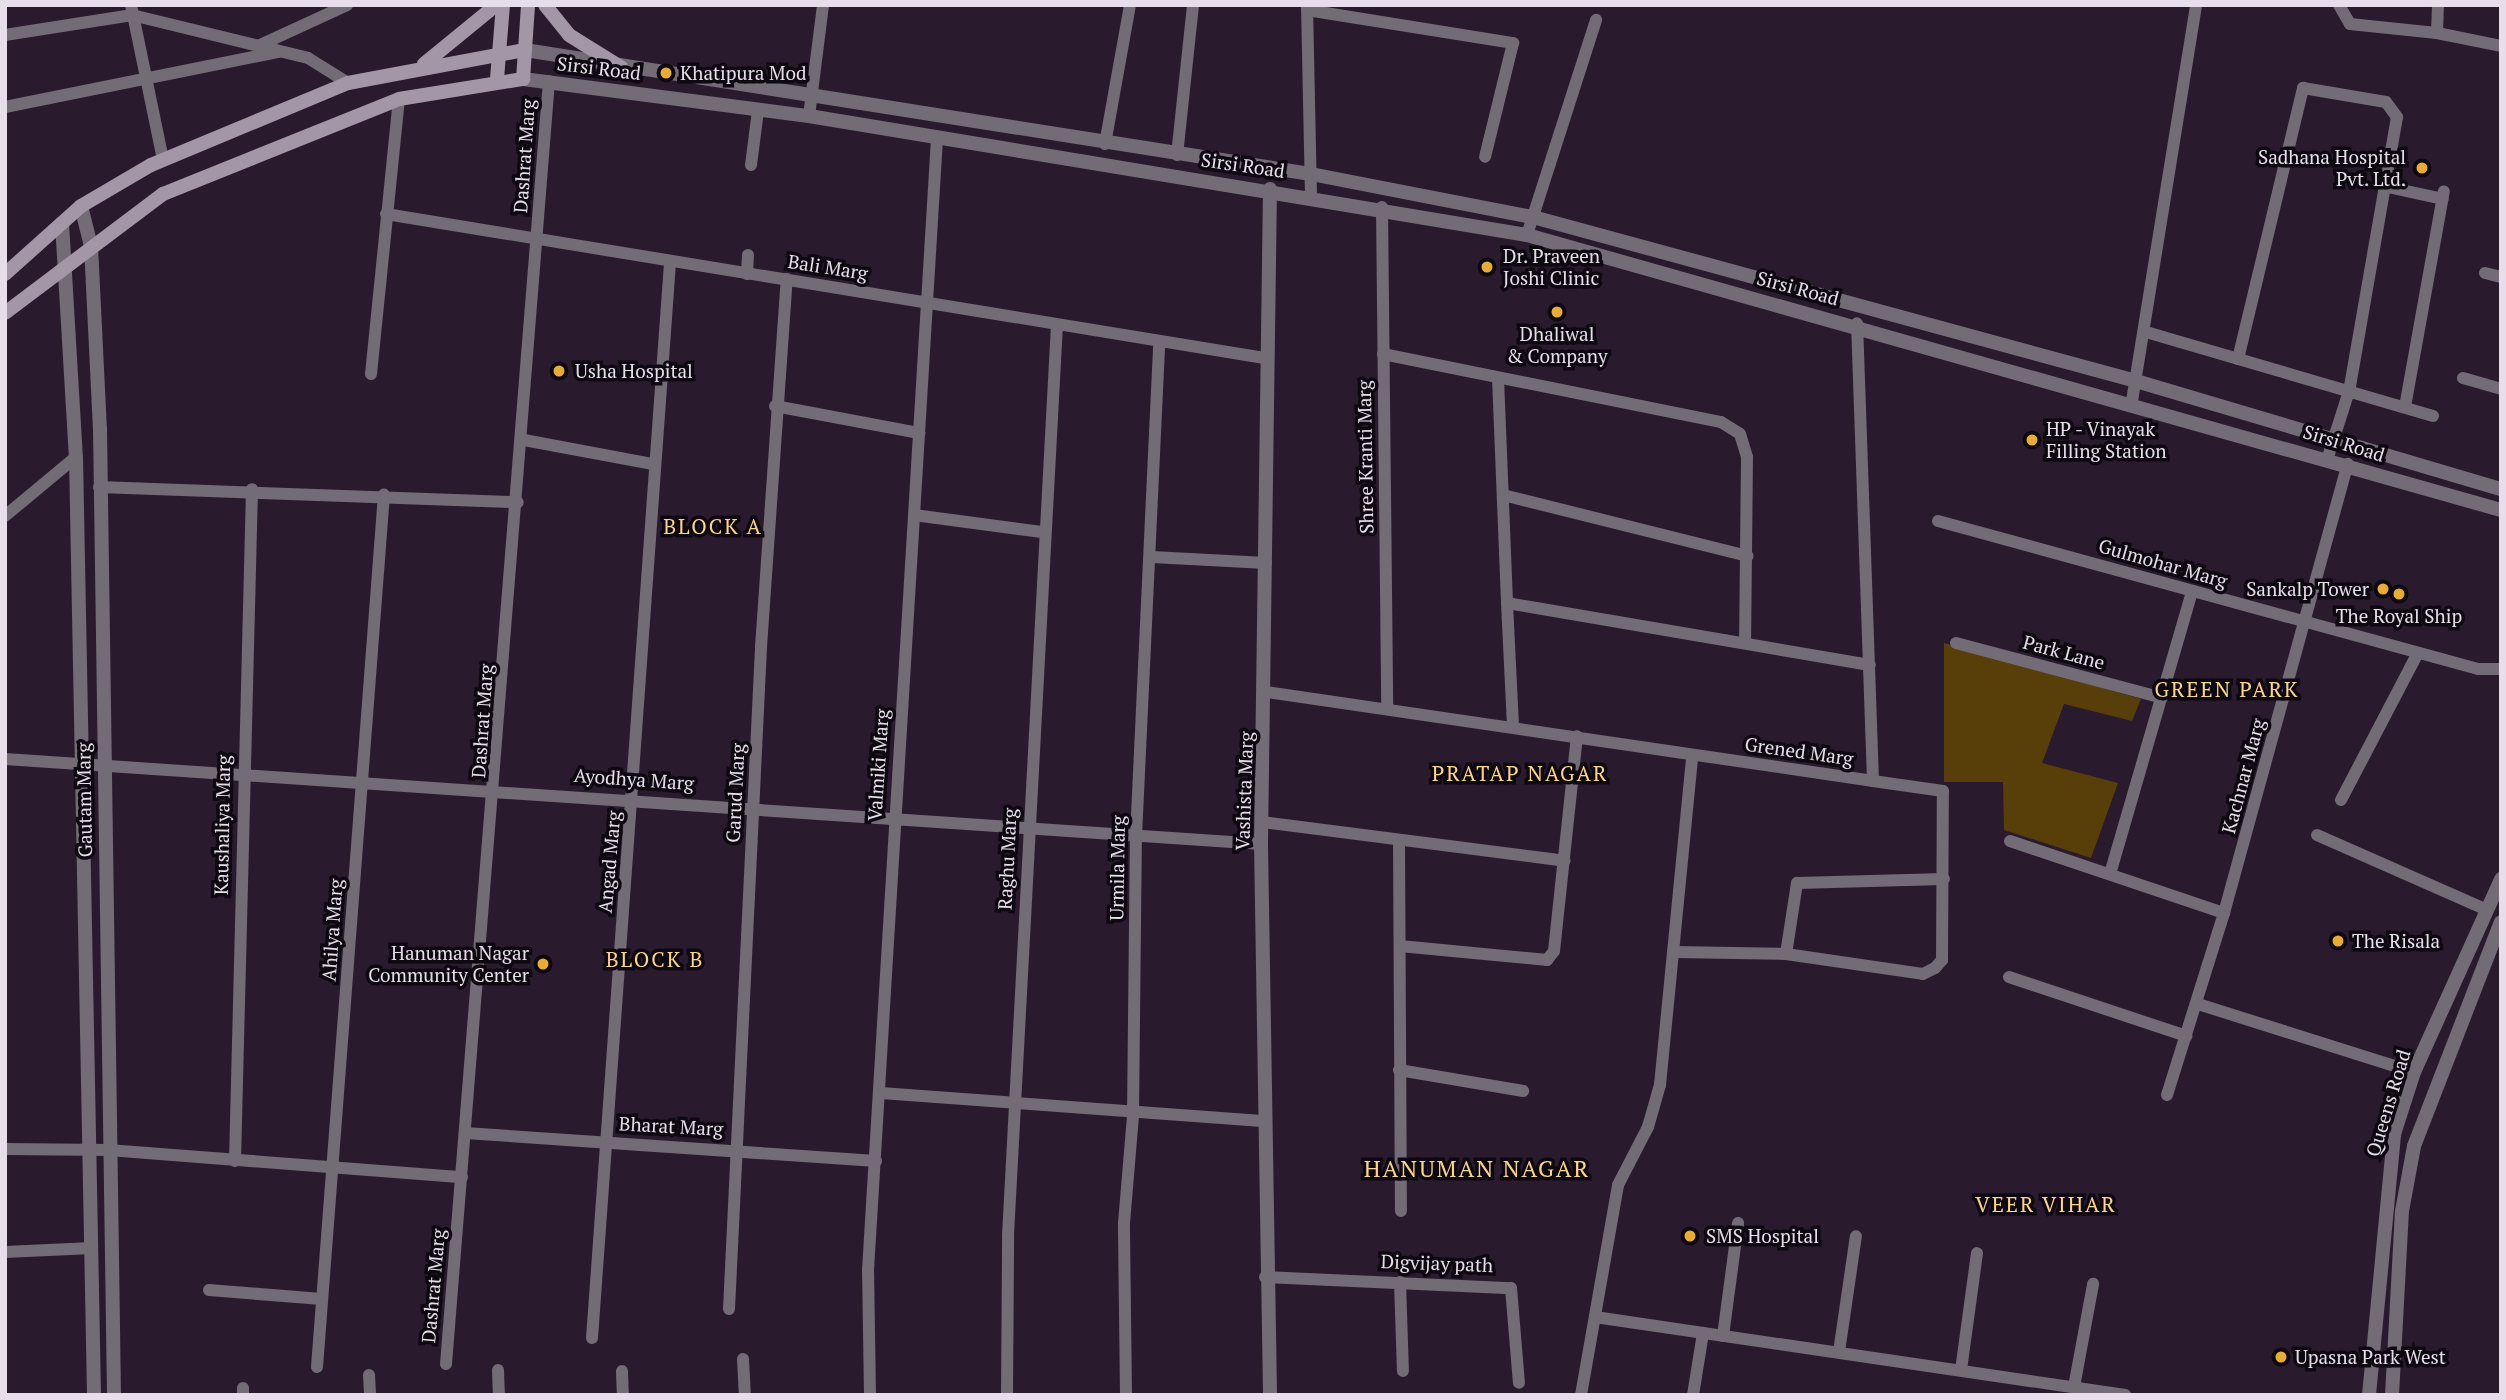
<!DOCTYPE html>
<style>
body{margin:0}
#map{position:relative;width:2506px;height:1400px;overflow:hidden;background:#291a2e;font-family:"PT Serif",serif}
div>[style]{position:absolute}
.green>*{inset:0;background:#583e09}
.minor>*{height:12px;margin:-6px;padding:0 6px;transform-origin:6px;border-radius:6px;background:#736b76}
.tertiary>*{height:14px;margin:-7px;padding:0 7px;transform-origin:7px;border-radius:7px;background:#736b76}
.secondary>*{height:14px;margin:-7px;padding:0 7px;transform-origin:7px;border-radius:7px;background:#a396a7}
.dots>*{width:19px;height:19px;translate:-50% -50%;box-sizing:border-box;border:4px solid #0e0810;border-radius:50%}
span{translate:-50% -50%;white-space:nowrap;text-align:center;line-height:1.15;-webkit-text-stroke:7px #0e0810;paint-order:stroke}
.street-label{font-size:19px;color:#e7ddeb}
.poi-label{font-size:19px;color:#e7ddeb}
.left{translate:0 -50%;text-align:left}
.right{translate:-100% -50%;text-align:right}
.neighbourhood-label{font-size:21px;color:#fdd48d;letter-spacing:2px}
.quarter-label{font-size:23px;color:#fdd48d;letter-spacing:2px}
.frame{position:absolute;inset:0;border:7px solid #e7ddeb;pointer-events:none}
</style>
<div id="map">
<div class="green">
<i style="clip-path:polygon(1944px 643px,2141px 699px,2132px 721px,2064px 704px,2042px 763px,2118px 783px,2091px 858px,2004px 830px,2003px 782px,1944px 782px)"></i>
</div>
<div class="minor">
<i style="left:131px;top:5px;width:158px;rotate:78.3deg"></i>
<i style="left:1307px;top:5px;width:189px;rotate:88.8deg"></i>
<i style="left:2339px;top:5px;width:22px;rotate:60deg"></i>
<i style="left:2350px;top:24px;width:87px;rotate:5.9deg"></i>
<i style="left:2438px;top:5px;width:28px;rotate:92deg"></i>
<i style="left:2437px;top:33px;width:65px;rotate:11.5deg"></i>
<i style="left:1307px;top:10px;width:209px;rotate:9.1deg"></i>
<i style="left:1513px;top:43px;width:117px;rotate:103.8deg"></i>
<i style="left:5px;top:35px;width:129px;rotate:-8.9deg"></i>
<i style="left:132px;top:15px;width:181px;rotate:13.7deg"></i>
<i style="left:308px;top:58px;width:47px;rotate:32deg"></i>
<i style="left:258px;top:46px;width:98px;rotate:-24.7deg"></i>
<i style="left:5px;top:107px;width:279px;rotate:-11.4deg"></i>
<i style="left:809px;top:116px;width:112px;rotate:-82.8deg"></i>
<i style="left:1105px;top:144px;width:141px;rotate:-79.8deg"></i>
<i style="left:1177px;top:155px;width:151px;rotate:-83.9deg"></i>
<i style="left:751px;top:165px;width:55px;rotate:-82.7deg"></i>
<i style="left:2383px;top:186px;width:61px;rotate:12.2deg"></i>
<i style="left:1382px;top:207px;width:498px;rotate:89.4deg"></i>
<i style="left:386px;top:214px;width:890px;rotate:9.31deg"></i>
<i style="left:1527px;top:235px;width:226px;rotate:-72.2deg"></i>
<i style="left:2485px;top:273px;width:16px;rotate:14deg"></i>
<i style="left:747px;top:274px;width:19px;rotate:-87deg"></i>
<i style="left:2146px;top:332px;width:299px;rotate:16.3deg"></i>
<i style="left:1383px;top:354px;width:345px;rotate:11.4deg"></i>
<i style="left:1721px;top:422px;width:22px;rotate:32deg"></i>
<i style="left:1740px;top:434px;width:24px;rotate:73deg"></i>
<i style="left:1747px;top:457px;width:186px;rotate:90.6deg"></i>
<i style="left:2238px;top:359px;width:279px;rotate:-76.5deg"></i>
<i style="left:2303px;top:88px;width:84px;rotate:9.6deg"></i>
<i style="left:2386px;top:102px;width:19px;rotate:54deg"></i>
<i style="left:2397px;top:117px;width:278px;rotate:99.9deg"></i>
<i style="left:2349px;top:391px;width:69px;rotate:107.7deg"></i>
<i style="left:371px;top:374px;width:276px;rotate:-84.2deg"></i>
<i style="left:1498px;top:378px;width:225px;rotate:87.7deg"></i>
<i style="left:1507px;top:603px;width:368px;rotate:9.7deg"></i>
<i style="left:2463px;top:378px;width:40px;rotate:16deg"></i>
<i style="left:2132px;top:401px;width:401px;rotate:-80.8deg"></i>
<i style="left:775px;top:406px;width:147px;rotate:10.6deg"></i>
<i style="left:2405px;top:407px;width:219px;rotate:-79.8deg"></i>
<i style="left:524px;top:440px;width:130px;rotate:10.6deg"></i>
<i style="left:99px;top:487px;width:419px;rotate:2.1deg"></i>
<i style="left:1503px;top:495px;width:252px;rotate:14deg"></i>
<i style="left:914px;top:515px;width:129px;rotate:7.6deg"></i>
<i style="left:5px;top:516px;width:92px;rotate:-39.7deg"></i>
<i style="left:1938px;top:521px;width:560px;rotate:15.33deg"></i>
<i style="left:2478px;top:669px;width:23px"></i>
<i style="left:1152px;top:557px;width:114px;rotate:3deg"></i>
<i style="left:1507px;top:603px;width:123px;rotate:87.2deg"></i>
<i style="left:1956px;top:643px;width:213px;rotate:14.9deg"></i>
<i style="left:1267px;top:692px;width:613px;rotate:8.35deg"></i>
<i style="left:1873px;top:781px;width:458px;rotate:-92deg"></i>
<i style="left:5px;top:759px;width:1259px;rotate:3.87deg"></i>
<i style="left:2341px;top:800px;width:166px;rotate:-62.4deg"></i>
<i style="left:1262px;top:822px;width:305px;rotate:7.3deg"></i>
<i style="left:2317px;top:835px;width:186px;rotate:23.8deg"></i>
<i style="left:1399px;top:840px;width:371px;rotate:89.7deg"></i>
<i style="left:2010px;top:841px;width:226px;rotate:18.6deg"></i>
<i style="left:2110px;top:874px;width:294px;rotate:-73.8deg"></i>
<i style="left:1400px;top:946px;width:148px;rotate:5.4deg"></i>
<i style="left:1547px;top:960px;width:11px;rotate:-52deg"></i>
<i style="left:1554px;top:951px;width:216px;rotate:-83.9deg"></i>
<i style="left:1673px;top:952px;width:113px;rotate:1deg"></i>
<i style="left:1786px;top:954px;width:138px;rotate:8.3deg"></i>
<i style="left:1923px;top:974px;width:13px;rotate:-27deg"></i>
<i style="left:1935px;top:968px;width:11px;rotate:-49deg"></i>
<i style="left:1942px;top:960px;width:169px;rotate:-89.7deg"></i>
<i style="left:1943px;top:791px;width:71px;rotate:-171.9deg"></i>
<i style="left:1786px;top:954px;width:72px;rotate:-81.2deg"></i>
<i style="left:1797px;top:883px;width:147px;rotate:-1.6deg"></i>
<i style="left:2009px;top:977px;width:187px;rotate:18.4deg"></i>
<i style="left:2198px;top:1004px;width:226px;rotate:17.5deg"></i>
<i style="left:1399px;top:1070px;width:126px;rotate:9.6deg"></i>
<i style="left:881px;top:1093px;width:382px;rotate:4.2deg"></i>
<i style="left:2167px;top:1095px;width:191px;rotate:-72.6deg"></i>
<i style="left:2224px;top:913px;width:466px;rotate:-74.6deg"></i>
<i style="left:465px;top:1133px;width:412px;rotate:3.9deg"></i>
<i style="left:5px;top:1149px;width:103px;rotate:0.6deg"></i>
<i style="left:108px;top:1150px;width:355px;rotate:4.4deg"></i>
<i style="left:235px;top:1161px;width:672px;rotate:-88.55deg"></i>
<i style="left:5px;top:1252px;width:87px;rotate:-2.6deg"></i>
<i style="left:1265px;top:1277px;width:246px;rotate:2.6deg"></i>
<i style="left:1511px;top:1288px;width:95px;rotate:85.2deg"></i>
<i style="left:1400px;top:1282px;width:89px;rotate:88.1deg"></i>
<i style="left:209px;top:1290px;width:113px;rotate:4.6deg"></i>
<i style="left:729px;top:1309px;width:663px;rotate:-87.23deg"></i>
<i style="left:761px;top:647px;width:369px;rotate:-86deg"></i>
<i style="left:1595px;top:1317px;width:536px;rotate:8.37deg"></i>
<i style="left:1723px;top:1336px;width:114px;rotate:-82.4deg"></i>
<i style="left:592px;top:1338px;width:1078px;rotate:-85.85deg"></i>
<i style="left:1839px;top:1352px;width:117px;rotate:-81.7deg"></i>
<i style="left:743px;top:1359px;width:36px;rotate:87deg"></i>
<i style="left:446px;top:1364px;width:1287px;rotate:-85.41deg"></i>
<i style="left:317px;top:1367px;width:875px;rotate:-85.61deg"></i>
<i style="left:498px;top:1370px;width:25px;rotate:88deg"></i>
<i style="left:1961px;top:1370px;width:118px;rotate:-82.2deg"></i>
<i style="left:622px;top:1371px;width:24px;rotate:88deg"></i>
<i style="left:369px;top:1375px;width:20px;rotate:87deg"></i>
<i style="left:2074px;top:1387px;width:105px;rotate:-79.5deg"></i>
<i style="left:243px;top:1388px;width:7px;rotate:90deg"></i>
<i style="left:870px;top:1395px;width:125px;rotate:-90.9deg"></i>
<i style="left:868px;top:1270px;width:1135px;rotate:-86.51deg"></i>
<i style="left:1007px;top:1395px;width:160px;rotate:-89.6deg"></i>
<i style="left:1008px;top:1235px;width:911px;rotate:-86.92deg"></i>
<i style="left:1126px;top:1395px;width:172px;rotate:-90.7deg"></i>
<i style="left:1124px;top:1223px;width:108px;rotate:-85.2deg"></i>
<i style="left:1133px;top:1115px;width:279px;rotate:-89.4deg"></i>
<i style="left:1136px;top:836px;width:494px;rotate:-87.3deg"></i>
<i style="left:1581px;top:1395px;width:213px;rotate:-80deg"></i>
<i style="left:1618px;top:1185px;width:65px;rotate:-62.7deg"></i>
<i style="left:1648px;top:1127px;width:44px;rotate:-74.1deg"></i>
<i style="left:1660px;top:1085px;width:331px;rotate:-84.4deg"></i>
<i style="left:1693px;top:1395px;width:63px;rotate:-80.8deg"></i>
</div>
<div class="tertiary">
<i style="left:525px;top:50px;width:796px;rotate:8.97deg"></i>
<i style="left:1311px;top:174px;width:226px;rotate:11deg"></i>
<i style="left:1533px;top:217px;width:625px;rotate:15.21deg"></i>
<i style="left:2136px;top:381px;width:381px;rotate:16.5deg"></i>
<i style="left:523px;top:79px;width:288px;rotate:7.4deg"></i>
<i style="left:809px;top:116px;width:728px;rotate:9.41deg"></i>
<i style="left:1527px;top:235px;width:1012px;rotate:15.77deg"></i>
<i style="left:1270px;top:189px;width:655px;rotate:90.79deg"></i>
<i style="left:1261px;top:844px;width:551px;rotate:89.06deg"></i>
<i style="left:81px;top:206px;width:41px;rotate:76deg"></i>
<i style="left:91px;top:246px;width:183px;rotate:87.2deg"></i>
<i style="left:100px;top:429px;width:966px;rotate:89.17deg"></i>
<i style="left:62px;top:223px;width:234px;rotate:86.6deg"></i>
<i style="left:76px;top:457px;width:938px;rotate:88.9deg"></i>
<i style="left:2369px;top:1395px;width:262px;rotate:-84.5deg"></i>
<i style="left:2394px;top:1134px;width:65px;rotate:-72.1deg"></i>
<i style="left:2414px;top:1072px;width:212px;rotate:-65.7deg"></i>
<i style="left:2392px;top:1395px;width:184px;rotate:-86.9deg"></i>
<i style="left:2402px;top:1211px;width:66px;rotate:-79.5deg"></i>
<i style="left:2414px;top:1146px;width:240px;rotate:-68.8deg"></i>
</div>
<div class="secondary">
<i style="left:545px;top:5px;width:38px;rotate:51deg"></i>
<i style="left:569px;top:35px;width:62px;rotate:31.9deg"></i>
<i style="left:424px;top:64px;width:93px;rotate:-39.3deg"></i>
<i style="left:497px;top:79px;width:74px;rotate:-85.4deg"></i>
<i style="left:5px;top:274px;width:102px;rotate:-41.8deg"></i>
<i style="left:81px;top:206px;width:81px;rotate:-30.4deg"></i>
<i style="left:151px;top:165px;width:213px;rotate:-22.6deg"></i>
<i style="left:348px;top:83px;width:180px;rotate:-10.6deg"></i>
<i style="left:5px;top:313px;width:198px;rotate:-37deg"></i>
<i style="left:163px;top:194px;width:254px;rotate:-21.9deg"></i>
<i style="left:399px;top:99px;width:126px;rotate:-9.2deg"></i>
<i style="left:523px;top:79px;width:74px;rotate:-86.1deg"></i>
</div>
<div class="dots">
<i style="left:666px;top:73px;background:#e6ac36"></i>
<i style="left:2422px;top:168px;background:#e6ac36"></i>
<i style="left:1487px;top:267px;background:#e6ac36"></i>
<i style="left:1557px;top:312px;background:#e6ac36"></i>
<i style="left:559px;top:371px;background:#e6ac36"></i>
<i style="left:2032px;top:440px;background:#e6ac36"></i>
<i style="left:2383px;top:589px;background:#e6ac36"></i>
<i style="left:2399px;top:594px;background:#e6ac36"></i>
<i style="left:2338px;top:941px;background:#e6ac36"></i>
<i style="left:543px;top:964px;background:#e6ac36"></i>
<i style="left:1690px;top:1236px;background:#e6ac36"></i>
<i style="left:2281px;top:1357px;background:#e6ac36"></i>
</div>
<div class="street-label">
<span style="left:599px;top:68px;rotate:7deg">Sirsi Road</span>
<span style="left:524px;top:156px;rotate:-86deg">Dashrat Marg</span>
<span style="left:1243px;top:165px;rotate:8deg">Sirsi Road</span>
<span style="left:828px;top:267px;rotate:9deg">Bali Marg</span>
<span style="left:1798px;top:288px;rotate:15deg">Sirsi Road</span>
<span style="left:2344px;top:443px;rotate:17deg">Sirsi Road</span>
<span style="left:1365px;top:457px;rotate:-91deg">Shree Kranti Marg</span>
<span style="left:2163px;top:563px;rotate:16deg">Gulmohar Marg</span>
<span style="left:2064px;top:652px;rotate:15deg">Park Lane</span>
<span style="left:482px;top:721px;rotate:-86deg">Dashrat Marg</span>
<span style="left:1799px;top:751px;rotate:8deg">Grened Marg</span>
<span style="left:878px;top:765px;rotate:-86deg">Valmiki Marg</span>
<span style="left:2243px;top:776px;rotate:-75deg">Kachnar Marg</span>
<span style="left:634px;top:779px;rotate:4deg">Ayodhya Marg</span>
<span style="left:1244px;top:791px;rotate:-88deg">Vashista Marg</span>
<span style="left:735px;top:793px;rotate:-87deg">Garud Marg</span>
<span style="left:84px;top:800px;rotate:-91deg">Gautam Marg</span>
<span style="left:222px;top:825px;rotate:-89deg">Kaushaliya Marg</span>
<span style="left:1007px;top:859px;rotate:-87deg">Raghu Marg</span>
<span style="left:609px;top:862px;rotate:-85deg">Angad Marg</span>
<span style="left:1117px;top:868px;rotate:-89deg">Urmila Marg</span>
<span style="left:332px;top:930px;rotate:-86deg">Ahilya Marg</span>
<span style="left:2388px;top:1103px;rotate:-73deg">Queens Road</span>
<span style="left:671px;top:1126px;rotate:3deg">Bharat Marg</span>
<span style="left:1437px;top:1263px;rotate:2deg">Digvijay path</span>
<span style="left:433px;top:1286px;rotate:-85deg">Dashrat Marg</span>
</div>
<div class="poi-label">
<span class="left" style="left:680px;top:73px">Khatipura Mod</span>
<span class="right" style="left:2406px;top:168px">Sadhana Hospital<br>Pvt. Ltd.</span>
<span class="left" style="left:1503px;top:267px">Dr. Praveen<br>Joshi Clinic</span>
<span style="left:1557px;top:345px">Dhaliwal<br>&amp; Company</span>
<span class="left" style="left:575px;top:371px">Usha Hospital</span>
<span class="left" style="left:2046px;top:440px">HP - Vinayak<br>Filling Station</span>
<span class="right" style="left:2369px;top:589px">Sankalp Tower</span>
<span style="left:2399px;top:616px">The Royal Ship</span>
<span class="left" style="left:2352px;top:941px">The Risala</span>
<span class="right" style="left:529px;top:964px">Hanuman Nagar<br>Community Center</span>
<span class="left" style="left:1706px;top:1236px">SMS Hospital</span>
<span class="left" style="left:2295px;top:1357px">Upasna Park West</span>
</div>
<div class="neighbourhood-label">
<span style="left:713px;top:526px">BLOCK A</span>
<span style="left:2227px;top:689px">GREEN PARK</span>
<span style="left:1520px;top:773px">PRATAP NAGAR</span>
<span style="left:655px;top:959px">BLOCK B</span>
<span style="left:2046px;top:1204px">VEER VIHAR</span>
</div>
<div class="quarter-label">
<span style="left:1477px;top:1169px">HANUMAN NAGAR</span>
</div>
<div class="frame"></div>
</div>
